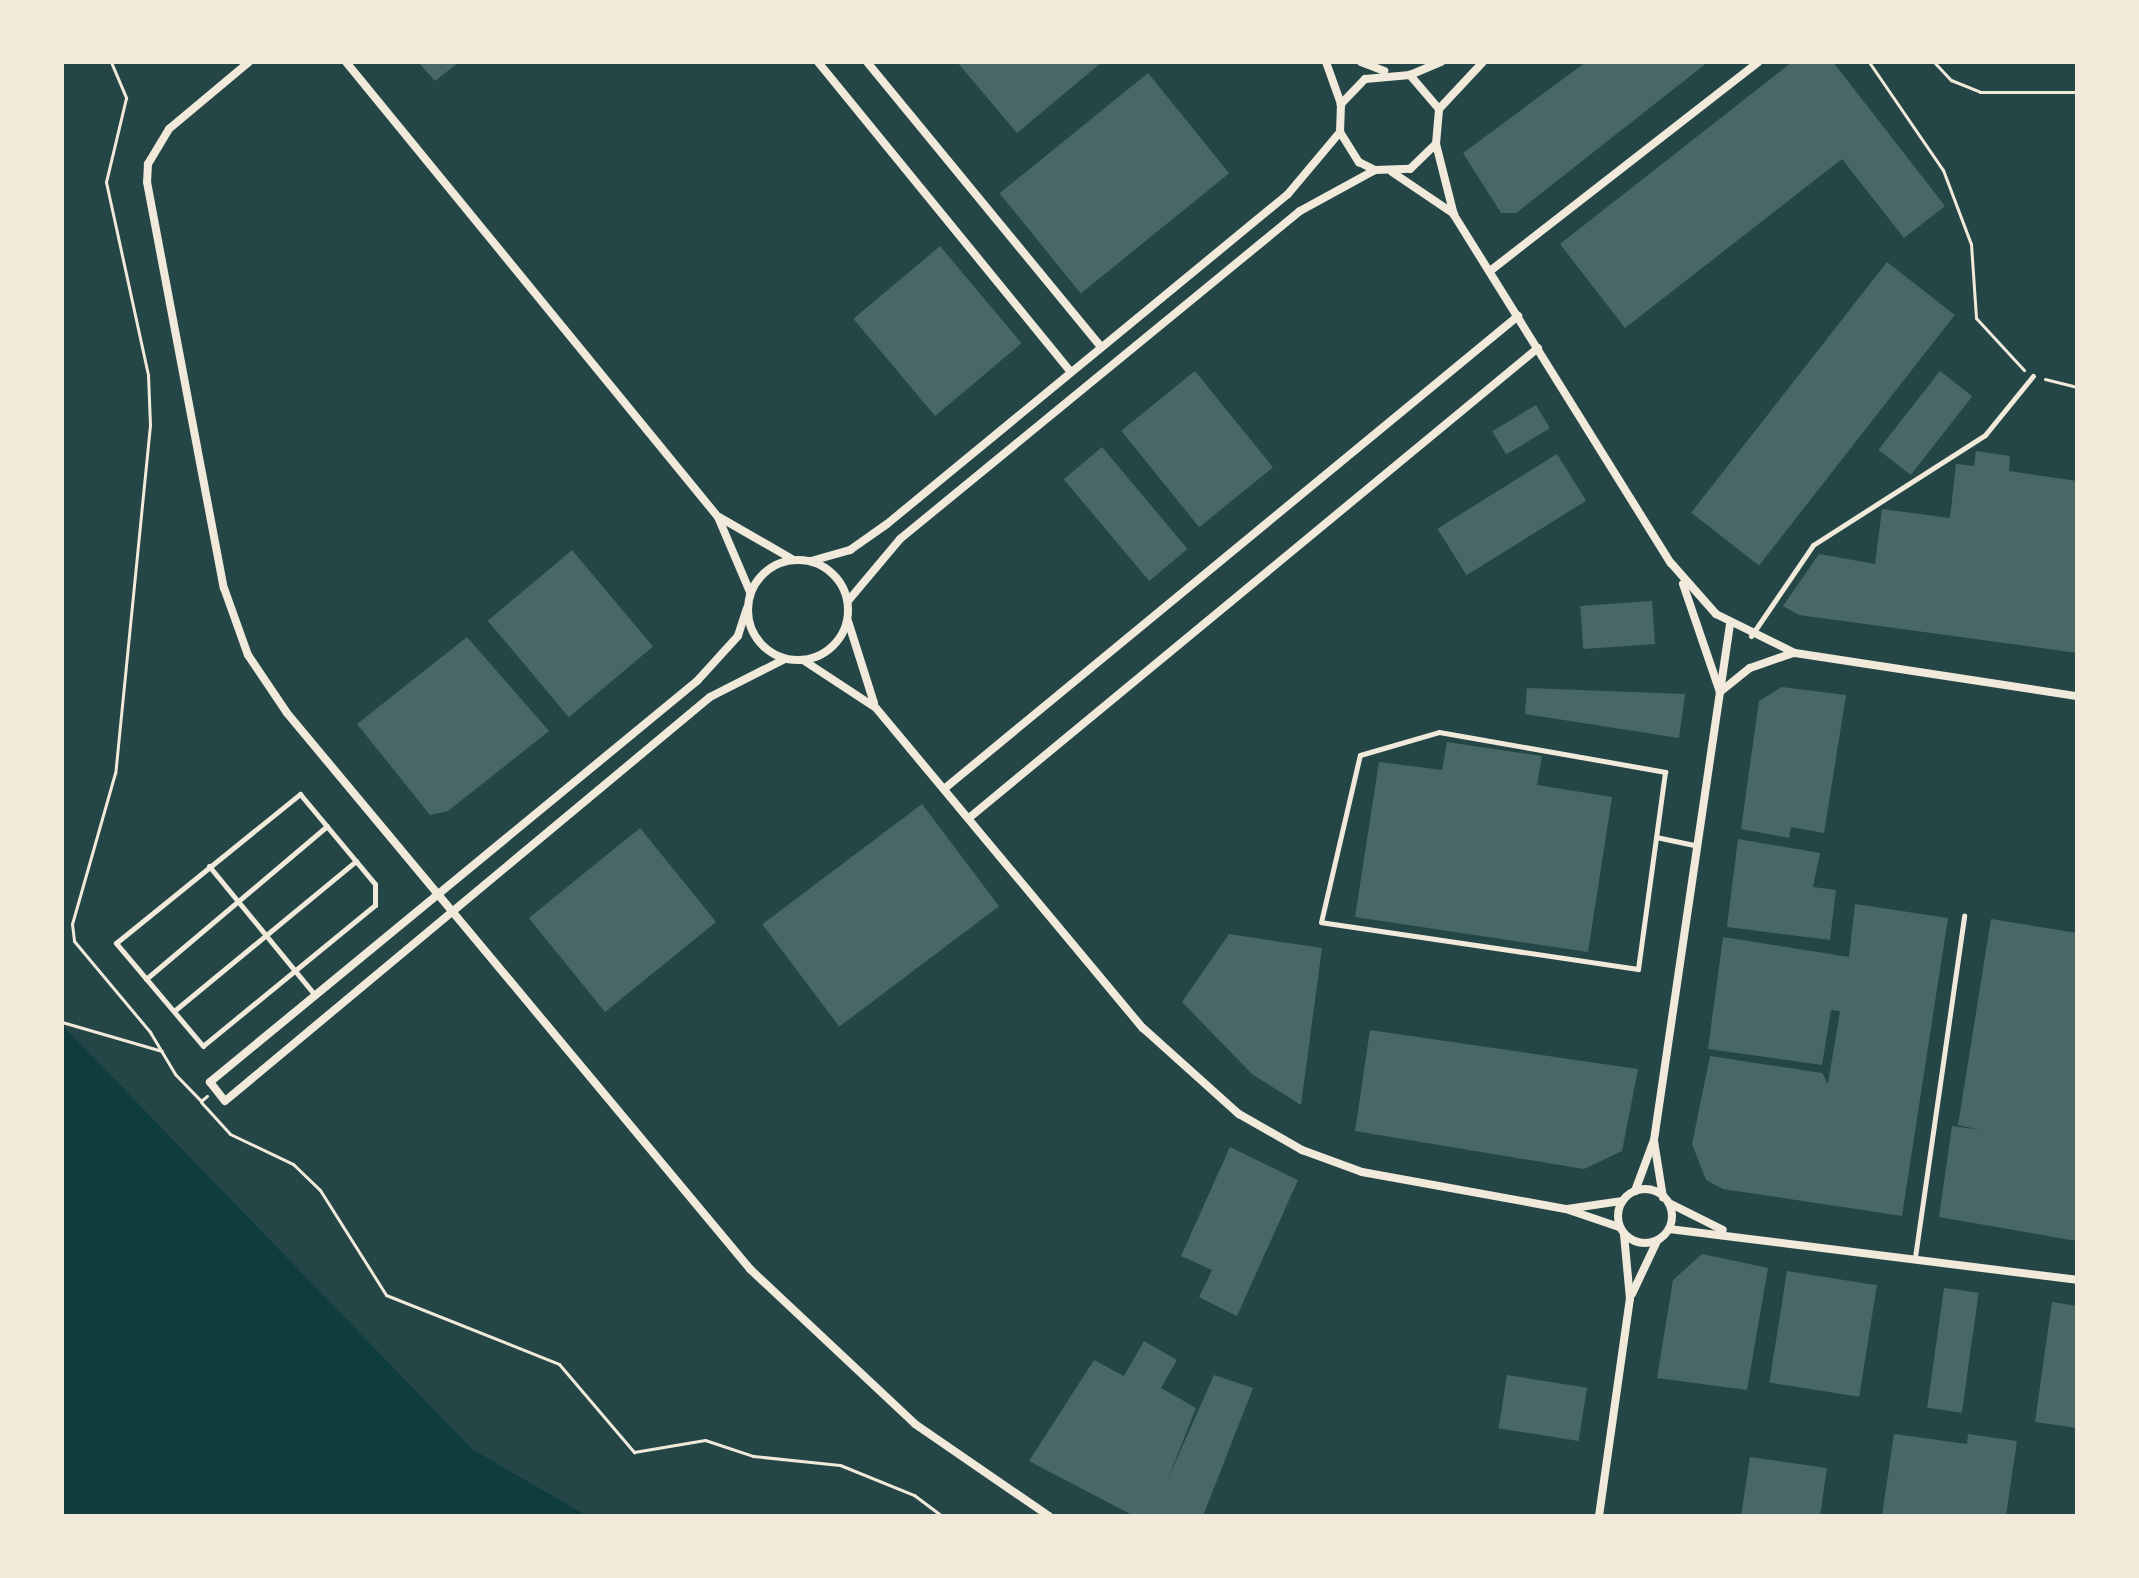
<!DOCTYPE html>
<style>
body{margin:0}
#map{position:relative;width:2139px;height:1578px;overflow:hidden;background:#0f3d3e;font-family:Bitter,serif}
div>[style]{position:absolute}
.green>*{inset:0;background:#244646}
.building>*{inset:0;background:#486865;transform-origin:0 0}
.path>*{height:3px;margin:-1.5px;padding:0 1.5px;transform-origin:1.5px;border-radius:1.5px;background:#f1e9da}
.service>*{height:5px;margin:-2.5px;padding:0 2.5px;transform-origin:2.5px;border-radius:2.5px;background:#f1e9da}
.minor>*{height:8px;margin:-4px;padding:0 4px;transform-origin:4px;border-radius:4px;background:#f1e9da}
.minor>.ring{margin:-4px;padding:0;box-sizing:content-box;background:none;border:8px solid #f1e9da;border-radius:50%}
span{translate:-50% -50%;white-space:nowrap;text-align:center;line-height:1.15;-webkit-text-stroke:6px #f1e9da;paint-order:stroke}
.frame{position:absolute;inset:0;border:64px solid #f1e9da;pointer-events:none}
</style>
<div id="map">
<div class="green">
<i style="clip-path:polygon(62px 62px,2077px 62px,2077px 1516px,587px 1516px,472px 1449px,62px 1025px)"></i>
</div>
<div class="building">
<i style="clip-path:polygon(418px 62px,459px 62px,435px 81px)"></i>
<i style="clip-path:polygon(957px 62px,1102px 62px,1017px 133px)"></i>
<i style="clip-path:polygon(1586px 62px,1708px 62px,1516px 213px,1501px 213px,1463px 153px)"></i>
<i style="clip-path:polygon(1792px 62px,1833px 62px,1945px 206px,1904px 238px,1842px 159px,1625px 328px,1560px 244px)"></i>
<i style="left:1148px;top:73px;width:129px;height:191px;rotate:51deg"></i>
<i style="left:940px;top:246px;width:127px;height:113px;rotate:50deg"></i>
<i style="left:1887px;top:262px;width:86px;height:318px;rotate:38deg"></i>
<i style="left:1195px;top:371px;width:124px;height:95px;rotate:51deg"></i>
<i style="left:1940px;top:371px;width:41px;height:100px;rotate:38deg"></i>
<i style="left:1536px;top:405px;width:27px;height:51px;rotate:59deg"></i>
<i style="left:1102px;top:447px;width:133px;height:50px;rotate:50deg"></i>
<i style="clip-path:polygon(1976px 451px,2010px 456px,2009px 471px,2077px 481px,2077px 653px,1799px 615px,1783px 606px,1819px 554px,1875px 564px,1882px 509px,1950px 518px,1956px 464px,1974px 466px)"></i>
<i style="left:1557px;top:454px;width:55px;height:141px;rotate:58deg"></i>
<i style="left:572px;top:550px;width:126px;height:110px;rotate:50deg"></i>
<i style="left:1652px;top:601px;width:43px;height:72px;rotate:86deg"></i>
<i style="clip-path:polygon(467px 637px,549px 731px,448px 811px,430px 815px,357px 724px)"></i>
<i style="clip-path:polygon(1782px 687px,1846px 695px,1824px 833px,1791px 827px,1789px 838px,1741px 829px,1759px 701px)"></i>
<i style="clip-path:polygon(1527px 688px,1685px 694px,1679px 738px,1525px 714px)"></i>
<i style="clip-path:polygon(1447px 742px,1542px 756px,1537px 785px,1612px 797px,1588px 952px,1355px 917px,1379px 762px,1442px 770px)"></i>
<i style="left:922px;top:804px;width:128px;height:200px;rotate:53deg"></i>
<i style="left:640px;top:828px;width:121px;height:143px;rotate:51deg"></i>
<i style="clip-path:polygon(1738px 839px,1820px 853px,1813px 887px,1836px 890px,1830px 940px,1727px 927px)"></i>
<i style="clip-path:polygon(1855px 904px,1948px 918px,1902px 1216px,1723px 1189px,1706px 1180px,1692px 1144px,1710px 1056px,1822px 1073px,1828px 1084px,1840px 1011px,1831px 1010px,1822px 1065px,1708px 1049px,1723px 937px,1849px 957px)"></i>
<i style="clip-path:polygon(1991px 919px,2077px 933px,2077px 1241px,1939px 1217px,1952px 1126px,1981px 1130px,1958px 1125px)"></i>
<i style="clip-path:polygon(1229px 934px,1322px 948px,1301px 1105px,1252px 1074px,1182px 1002px)"></i>
<i style="clip-path:polygon(1370px 1030px,1638px 1069px,1622px 1151px,1584px 1169px,1355px 1131px)"></i>
<i style="clip-path:polygon(1230px 1147px,1298px 1180px,1237px 1316px,1199px 1297px,1212px 1270px,1181px 1256px)"></i>
<i style="clip-path:polygon(1702px 1254px,1768px 1268px,1747px 1390px,1657px 1378px,1673px 1280px)"></i>
<i style="left:1787px;top:1271px;width:91px;height:113px;rotate:9deg"></i>
<i style="left:1944px;top:1288px;width:35px;height:121px;rotate:8deg"></i>
<i style="clip-path:polygon(2052px 1302px,2077px 1306px,2077px 1428px,2035px 1422px)"></i>
<i style="clip-path:polygon(1144px 1341px,1177px 1360px,1161px 1388px,1196px 1408px,1167px 1481px,1214px 1375px,1253px 1388px,1203px 1516px,1134px 1516px,1029px 1461px,1094px 1360px,1124px 1376px)"></i>
<i style="left:1507px;top:1375px;width:81px;height:54px;rotate:9deg"></i>
<i style="clip-path:polygon(1894px 1434px,1967px 1444px,1968px 1434px,2017px 1441px,2006px 1516px,1882px 1516px)"></i>
<i style="clip-path:polygon(1750px 1457px,1827px 1468px,1820px 1516px,1741px 1516px)"></i>
</div>
<div class="path">
<i style="left:111px;top:62px;width:39px;rotate:67deg"></i>
<i style="left:126px;top:98px;width:86px;rotate:103.4deg"></i>
<i style="left:106px;top:182px;width:198px;rotate:77.7deg"></i>
<i style="left:148px;top:375px;width:50px;rotate:87.7deg"></i>
<i style="left:150px;top:425px;width:350px;rotate:95.7deg"></i>
<i style="left:115px;top:773px;width:157px;rotate:105.9deg"></i>
<i style="left:72px;top:924px;width:17px;rotate:83deg"></i>
<i style="left:74px;top:941px;width:119px;rotate:50.1deg"></i>
<i style="left:150px;top:1032px;width:49px;rotate:59.2deg"></i>
<i style="left:175px;top:1074px;width:37px;rotate:46deg"></i>
<i style="left:201px;top:1101px;width:8px;rotate:-40deg"></i>
<i style="left:1869px;top:62px;width:131px;rotate:55.6deg"></i>
<i style="left:1943px;top:170px;width:79px;rotate:69.3deg"></i>
<i style="left:1971px;top:244px;width:74px;rotate:86.1deg"></i>
<i style="left:1976px;top:318px;width:71px;rotate:47.3deg"></i>
<i style="left:1934px;top:62px;width:25px;rotate:47deg"></i>
<i style="left:1951px;top:80px;width:31px;rotate:22deg"></i>
<i style="left:1980px;top:92px;width:97px"></i>
<i style="left:2045px;top:379px;width:33px;rotate:14deg"></i>
<i style="left:62px;top:1022px;width:104px;rotate:16.2deg"></i>
<i style="left:201px;top:1102px;width:43px;rotate:47.8deg"></i>
<i style="left:230px;top:1134px;width:70px;rotate:25.5deg"></i>
<i style="left:293px;top:1164px;width:37px;rotate:44deg"></i>
<i style="left:320px;top:1190px;width:124px;rotate:57.8deg"></i>
<i style="left:386px;top:1295px;width:186px;rotate:21.7deg"></i>
<i style="left:559px;top:1364px;width:116px;rotate:49.6deg"></i>
<i style="left:634px;top:1452px;width:72px;rotate:-9.6deg"></i>
<i style="left:705px;top:1440px;width:51px;rotate:18.4deg"></i>
<i style="left:753px;top:1456px;width:87px;rotate:5.9deg"></i>
<i style="left:840px;top:1465px;width:80px;rotate:22.1deg"></i>
<i style="left:914px;top:1495px;width:35px;rotate:37deg"></i>
</div>
<div class="service">
<i style="left:1751px;top:636px;width:110px;rotate:-55.7deg"></i>
<i style="left:1813px;top:545px;width:204px;rotate:-32.6deg"></i>
<i style="left:1985px;top:435px;width:76px;rotate:-50.9deg"></i>
<i style="left:1439px;top:732px;width:230px;rotate:10deg"></i>
<i style="left:1665px;top:772px;width:199px;rotate:97.8deg"></i>
<i style="left:1638px;top:969px;width:320px;rotate:-171.6deg"></i>
<i style="left:1321px;top:922px;width:171px;rotate:-76.9deg"></i>
<i style="left:1360px;top:755px;width:82px;rotate:-16.2deg"></i>
<i style="left:300px;top:794px;width:117px;rotate:50.2deg"></i>
<i style="left:375px;top:884px;width:21px;rotate:90deg"></i>
<i style="left:375px;top:905px;width:222px;rotate:140.7deg"></i>
<i style="left:203px;top:1046px;width:135px;rotate:-130.2deg"></i>
<i style="left:116px;top:943px;width:237px;rotate:-39deg"></i>
<i style="left:1656px;top:837px;width:40px;rotate:12deg"></i>
<i style="left:209px;top:866px;width:167px;rotate:50.6deg"></i>
<i style="left:146px;top:979px;width:237px;rotate:-40.2deg"></i>
<i style="left:174px;top:1011px;width:236px;rotate:-39.5deg"></i>
<i style="left:1915px;top:1257px;width:345px;rotate:-81.8deg"></i>
</div>
<div class="minor">
<i style="left:249px;top:62px;width:104px;rotate:140.1deg"></i>
<i style="left:169px;top:129px;width:41px;rotate:121deg"></i>
<i style="left:148px;top:164px;width:18px;rotate:93deg"></i>
<i style="left:147px;top:182px;width:413px;rotate:79.3deg"></i>
<i style="left:224px;top:588px;width:71px;rotate:70.3deg"></i>
<i style="left:248px;top:655px;width:70px;rotate:56.1deg"></i>
<i style="left:287px;top:713px;width:724px;rotate:50.21deg"></i>
<i style="left:750px;top:1269px;width:226px;rotate:43.2deg"></i>
<i style="left:915px;top:1424px;width:163px;rotate:34.5deg"></i>
<i style="left:346px;top:62px;width:588px;rotate:50.73deg"></i>
<i style="left:718px;top:517px;width:82px;rotate:66.9deg"></i>
<i style="left:818px;top:62px;width:400px;rotate:50.8deg"></i>
<i style="left:867px;top:62px;width:369px;rotate:50.6deg"></i>
<i style="left:1326px;top:62px;width:45px;rotate:70.3deg"></i>
<i style="left:1341px;top:104px;width:28px;rotate:92deg"></i>
<i style="left:1340px;top:132px;width:36px;rotate:58deg"></i>
<i style="left:1359px;top:162px;width:18px;rotate:27deg"></i>
<i style="left:1375px;top:170px;width:35px;rotate:-2deg"></i>
<i style="left:1410px;top:169px;width:36px;rotate:-44deg"></i>
<i style="left:1436px;top:144px;width:35px;rotate:-85deg"></i>
<i style="left:1439px;top:109px;width:45px;rotate:-130.5deg"></i>
<i style="left:1410px;top:75px;width:45px;rotate:174.9deg"></i>
<i style="left:1365px;top:79px;width:35px;rotate:134deg"></i>
<i style="left:1361px;top:62px;width:25px;rotate:21deg"></i>
<i style="left:1410px;top:75px;width:34px;rotate:-23deg"></i>
<i style="left:1439px;top:109px;width:64px;rotate:-46.9deg"></i>
<i style="left:1436px;top:144px;width:73px;rotate:75.8deg"></i>
<i style="left:1454px;top:215px;width:410px;rotate:58.1deg"></i>
<i style="left:1671px;top:563px;width:68px;rotate:48.6deg"></i>
<i style="left:1716px;top:614px;width:88px;rotate:26.3deg"></i>
<i style="left:1795px;top:653px;width:285px;rotate:8.7deg"></i>
<i style="left:1392px;top:172px;width:75px;rotate:34.1deg"></i>
<i style="left:1490px;top:271px;width:340px;rotate:-37.9deg"></i>
<i style="left:719px;top:517px;width:84px;rotate:29.9deg"></i>
<i class="ring" style="left:748px;top:560px;width:92px;height:92px"></i>
<i style="left:811px;top:561px;width:41px;rotate:-15.8deg"></i>
<i style="left:850px;top:550px;width:45px;rotate:-35.1deg"></i>
<i style="left:887px;top:524px;width:519px;rotate:-39.45deg"></i>
<i style="left:1288px;top:194px;width:81px;rotate:-50deg"></i>
<i style="left:1683px;top:584px;width:114px;rotate:71.1deg"></i>
<i style="left:1720px;top:692px;width:38px;rotate:-39deg"></i>
<i style="left:1750px;top:668px;width:46px;rotate:-19.2deg"></i>
<i style="left:848px;top:601px;width:81px;rotate:-50deg"></i>
<i style="left:900px;top:539px;width:517px;rotate:-39.35deg"></i>
<i style="left:1300px;top:211px;width:85px;rotate:-28.7deg"></i>
<i style="left:747px;top:608px;width:29px;rotate:108deg"></i>
<i style="left:738px;top:636px;width:61px;rotate:132.3deg"></i>
<i style="left:697px;top:681px;width:631px;rotate:140.53deg"></i>
<i style="left:210px;top:1082px;width:24px;rotate:52deg"></i>
<i style="left:225px;top:1101px;width:631px;rotate:-39.79deg"></i>
<i style="left:710px;top:697px;width:84px;rotate:-26.9deg"></i>
<i style="left:848px;top:621px;width:86px;rotate:72.4deg"></i>
<i style="left:803px;top:660px;width:87px;rotate:33.3deg"></i>
<i style="left:876px;top:708px;width:417px;rotate:50.2deg"></i>
<i style="left:1143px;top:1028px;width:129px;rotate:41.9deg"></i>
<i style="left:1239px;top:1114px;width:73px;rotate:29.7deg"></i>
<i style="left:1302px;top:1150px;width:64px;rotate:20.1deg"></i>
<i style="left:1362px;top:1172px;width:207px;rotate:10.3deg"></i>
<i style="left:1566px;top:1209px;width:56px;rotate:18.8deg"></i>
<i style="left:944px;top:789px;width:744px;rotate:-39.49deg"></i>
<i style="left:969px;top:818px;width:738px;rotate:-39.56deg"></i>
<i style="left:1654px;top:1141px;width:57px;rotate:80.9deg"></i>
<i class="ring" style="left:1618px;top:1189px;width:46px;height:46px"></i>
<i style="left:1635px;top:1191px;width:54px;rotate:-69.6deg"></i>
<i style="left:1654px;top:1140px;width:522px;rotate:-81.62deg"></i>
<i style="left:1669px;top:1203px;width:60px;rotate:26.6deg"></i>
<i style="left:1567px;top:1209px;width:56px;rotate:-8.3deg"></i>
<i style="left:1669px;top:1229px;width:411px;rotate:7.1deg"></i>
<i style="left:1632px;top:1294px;width:59px;rotate:-64.7deg"></i>
<i style="left:1599px;top:1516px;width:219px;rotate:-81.9deg"></i>
<i style="left:1630px;top:1299px;width:65px;rotate:-95.3deg"></i>
</div>
<div class="frame"></div>
</div>
